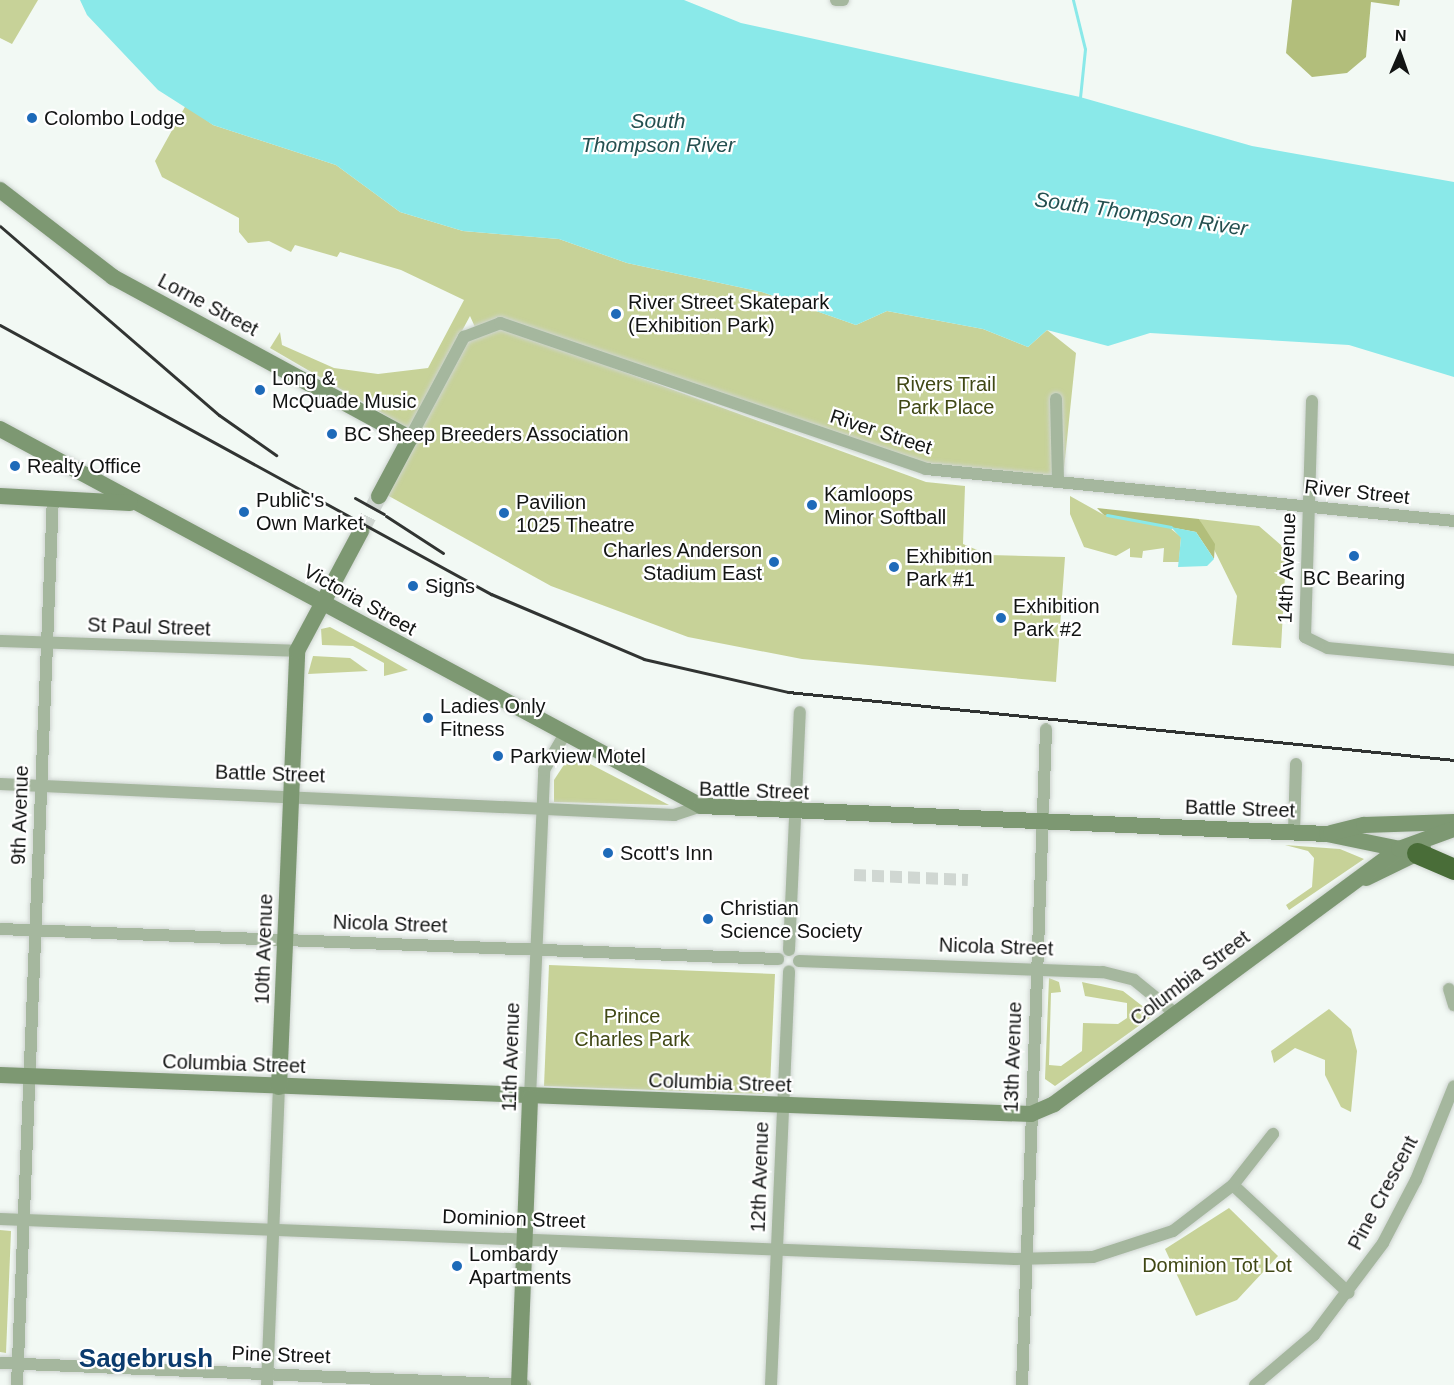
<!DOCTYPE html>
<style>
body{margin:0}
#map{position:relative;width:1454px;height:1385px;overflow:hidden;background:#f2f9f4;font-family:Helvetica,sans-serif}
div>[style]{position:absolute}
.green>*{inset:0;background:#c7d298}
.forest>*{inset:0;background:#b2be7b}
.water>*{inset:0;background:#8ae9e9}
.stream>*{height:3px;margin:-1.5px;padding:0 1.5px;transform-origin:1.5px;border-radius:1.5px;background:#8ae9e9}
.street-tunnel>*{height:12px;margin-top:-6px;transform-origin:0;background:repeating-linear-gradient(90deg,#d0d7d2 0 12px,transparent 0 18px)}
.secondary-tunnel>*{height:16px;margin-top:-8px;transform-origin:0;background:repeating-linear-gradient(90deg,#d0d7d2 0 16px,transparent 0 24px)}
.roads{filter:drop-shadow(0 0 2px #ced4d0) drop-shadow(0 0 2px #ced4d0)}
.street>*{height:12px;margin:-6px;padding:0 6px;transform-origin:6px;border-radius:6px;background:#a5b79e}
.secondary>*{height:16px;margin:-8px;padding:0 8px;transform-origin:8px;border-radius:8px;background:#7d9872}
.highway>*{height:21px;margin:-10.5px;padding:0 10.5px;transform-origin:10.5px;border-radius:10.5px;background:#496d38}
.rail>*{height:3px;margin:-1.5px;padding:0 1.5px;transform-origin:1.5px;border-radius:1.5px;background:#313432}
.dots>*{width:16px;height:16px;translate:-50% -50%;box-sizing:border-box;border:3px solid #fff;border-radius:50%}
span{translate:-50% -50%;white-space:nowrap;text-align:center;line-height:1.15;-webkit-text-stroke:4.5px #fff;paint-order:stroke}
.poi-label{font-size:20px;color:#121413}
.left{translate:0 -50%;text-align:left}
.right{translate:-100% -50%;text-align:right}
.street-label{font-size:20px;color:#121413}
.park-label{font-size:20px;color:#404815}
.water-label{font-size:21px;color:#245050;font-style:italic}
.district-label{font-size:26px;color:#0b3b6e;font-weight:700}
.north{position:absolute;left:1370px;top:24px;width:60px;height:60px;-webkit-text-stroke:4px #fff;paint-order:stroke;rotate:2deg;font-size:16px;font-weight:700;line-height:24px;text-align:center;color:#121413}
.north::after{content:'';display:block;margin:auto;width:21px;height:27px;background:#121413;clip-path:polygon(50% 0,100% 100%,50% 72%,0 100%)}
</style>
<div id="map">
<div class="green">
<i style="clip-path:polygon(0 0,38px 0,12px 44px,0 38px)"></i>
<i style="clip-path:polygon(186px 105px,213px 125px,336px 165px,400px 212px,463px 231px,559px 239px,627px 263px,762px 292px,856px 325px,887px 311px,983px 329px,1028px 347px,1047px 330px,1076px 353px,1063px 478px,927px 466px,500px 320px,475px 327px,470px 316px,409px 429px,270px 348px,280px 332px,282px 345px,334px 368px,378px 374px,428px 368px,464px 300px,401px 270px,340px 252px,337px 257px,295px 245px,291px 252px,269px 241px,248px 243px,239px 232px,239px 218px,162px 177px,155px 161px)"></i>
<i style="clip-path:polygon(501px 327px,926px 482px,965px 486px,963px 544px,989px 555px,1065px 557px,1056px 682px,802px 659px,688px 637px,551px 586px,387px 495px,467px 340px)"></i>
<i style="clip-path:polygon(1070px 496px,1104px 515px,1164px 523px,1181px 537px,1179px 562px,1163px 562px,1164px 548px,1143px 551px,1142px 558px,1130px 557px,1130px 548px,1116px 556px,1084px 547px,1070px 514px)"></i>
<i style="clip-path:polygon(1199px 519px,1259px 526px,1282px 546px,1286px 557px,1281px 648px,1232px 645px,1237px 596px)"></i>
<i style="clip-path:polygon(330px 627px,371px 649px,408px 670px,384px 676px,384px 663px,353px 646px,322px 645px,321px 629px)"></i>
<i style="clip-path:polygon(313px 656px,350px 658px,368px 671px,308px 674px)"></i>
<i style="clip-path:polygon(571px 754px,669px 805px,554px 802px,554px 780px)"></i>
<i style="clip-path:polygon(1285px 845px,1340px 849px,1364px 859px,1289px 910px,1286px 905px,1312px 887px,1314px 858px,1308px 851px)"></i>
<i style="clip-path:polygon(549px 965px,775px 974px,770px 1087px,762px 1094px,544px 1086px)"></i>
<i style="clip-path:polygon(1049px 978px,1059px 982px,1061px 992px,1051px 993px,1049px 1065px,1061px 1066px,1082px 1051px,1083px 1023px,1118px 1024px,1127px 1018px,1127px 1003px,1085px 996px,1082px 982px,1123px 991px,1154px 1015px,1055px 1086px,1045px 1079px)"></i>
<i style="clip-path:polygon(1329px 1009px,1351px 1029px,1357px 1051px,1351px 1112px,1341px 1107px,1325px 1075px,1325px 1060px,1295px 1048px,1274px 1063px,1271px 1051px)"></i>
<i style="clip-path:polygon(1229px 1208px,1278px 1256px,1237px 1300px,1196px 1316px,1165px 1249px)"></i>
<i style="clip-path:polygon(0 1230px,11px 1231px,6px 1353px,0 1352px)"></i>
</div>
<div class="forest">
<i style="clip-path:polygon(1292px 0,1400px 0,1399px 6px,1371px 2px,1366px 57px,1347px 73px,1312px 77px,1286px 53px)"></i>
<i style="clip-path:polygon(1097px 508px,1199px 519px,1215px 544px,1214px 559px,1196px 532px,1104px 515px)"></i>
</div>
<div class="water">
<i style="clip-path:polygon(80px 0,684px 0,741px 23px,1080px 97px,1252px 146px,1454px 182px,1454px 377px,1349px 345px,1150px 333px,1108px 346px,1047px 330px,1028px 347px,983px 329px,887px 311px,856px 325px,762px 292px,627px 263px,559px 239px,463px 231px,400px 212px,336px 165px,213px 125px,158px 90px,87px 15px)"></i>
<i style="clip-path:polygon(1171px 527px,1196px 532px,1214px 559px,1207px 566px,1178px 567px,1181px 538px)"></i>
</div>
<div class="stream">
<i style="left:1073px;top:0;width:50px;rotate:76.2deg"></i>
<i style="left:1085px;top:49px;width:48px;rotate:95.9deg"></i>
<i style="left:1107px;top:515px;width:65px;rotate:10.6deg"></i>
</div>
<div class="street-tunnel">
<i style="left:854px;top:875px;width:114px;rotate:2.5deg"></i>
</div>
<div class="secondary-tunnel">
<i style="left:361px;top:531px;width:39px;rotate:-63deg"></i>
</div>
<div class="roads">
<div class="street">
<i style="left:836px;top:0;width:7px"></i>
<i style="left:1056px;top:399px;width:81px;rotate:88.6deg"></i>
<i style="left:1312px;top:401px;width:236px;rotate:91.7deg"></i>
<i style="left:1305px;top:637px;width:25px;rotate:26deg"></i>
<i style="left:1328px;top:648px;width:127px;rotate:5.4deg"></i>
<i style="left:410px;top:438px;width:115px;rotate:-61.9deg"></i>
<i style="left:464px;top:337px;width:39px;rotate:-21deg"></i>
<i style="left:500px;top:323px;width:450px;rotate:18.9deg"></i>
<i style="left:926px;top:469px;width:531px;rotate:5.62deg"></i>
<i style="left:0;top:641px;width:297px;rotate:1.9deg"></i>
<i style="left:0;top:784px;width:675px;rotate:2.63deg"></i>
<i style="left:674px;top:815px;width:28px;rotate:-18deg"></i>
<i style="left:1294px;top:832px;width:68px;rotate:-88.3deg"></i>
<i style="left:0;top:929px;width:779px;rotate:2.21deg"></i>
<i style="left:789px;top:950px;width:238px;rotate:-87.4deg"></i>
<i style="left:799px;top:961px;width:304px;rotate:2.1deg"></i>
<i style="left:1103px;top:972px;width:32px;rotate:14deg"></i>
<i style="left:1134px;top:980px;width:55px;rotate:39.1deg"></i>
<i style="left:1449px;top:989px;width:17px;rotate:73deg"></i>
<i style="left:530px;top:1097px;width:327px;rotate:-87.5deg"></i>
<i style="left:544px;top:770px;width:39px;rotate:-60deg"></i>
<i style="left:1233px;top:1185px;width:158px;rotate:43deg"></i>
<i style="left:0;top:1219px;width:1016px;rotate:2.26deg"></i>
<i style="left:1015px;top:1259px;width:78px;rotate:-1.5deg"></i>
<i style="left:1093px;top:1257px;width:84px;rotate:-18deg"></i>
<i style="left:1173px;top:1231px;width:76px;rotate:-37.5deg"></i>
<i style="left:1233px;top:1185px;width:65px;rotate:-51.9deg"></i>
<i style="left:0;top:1363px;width:525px;rotate:2.4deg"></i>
<i style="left:17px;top:1385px;width:888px;rotate:-87.68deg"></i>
<i style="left:267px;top:1385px;width:298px;rotate:-87.7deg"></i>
<i style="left:771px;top:1385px;width:414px;rotate:-87.5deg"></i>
<i style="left:1022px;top:1385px;width:656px;rotate:-87.9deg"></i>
<i style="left:1255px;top:1385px;width:77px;rotate:-40.3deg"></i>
<i style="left:1314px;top:1335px;width:115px;rotate:-53.1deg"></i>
<i style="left:1383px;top:1243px;width:71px;rotate:-62.4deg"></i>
<i style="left:1416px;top:1180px;width:101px;rotate:-68deg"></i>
</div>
<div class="secondary">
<i style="left:0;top:190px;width:143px;rotate:37.6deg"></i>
<i style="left:113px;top:277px;width:338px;rotate:28.5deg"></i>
<i style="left:410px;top:438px;width:66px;rotate:118.1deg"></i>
<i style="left:0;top:429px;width:796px;rotate:28.27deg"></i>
<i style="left:701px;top:806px;width:627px;rotate:2.56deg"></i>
<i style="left:1327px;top:834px;width:80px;rotate:11.6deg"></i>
<i style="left:0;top:496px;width:130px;rotate:3.1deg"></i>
<i style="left:1331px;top:833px;width:34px;rotate:-14deg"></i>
<i style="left:1364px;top:825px;width:90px;rotate:-1.9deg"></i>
<i style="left:1366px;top:878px;width:64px;rotate:-25.8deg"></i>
<i style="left:0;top:1075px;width:1032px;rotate:2.17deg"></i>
<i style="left:1031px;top:1114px;width:25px;rotate:-23deg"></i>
<i style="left:1054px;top:1104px;width:429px;rotate:-36.5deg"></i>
<i style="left:1399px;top:849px;width:59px;rotate:-20deg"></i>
<i style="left:279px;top:1087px;width:436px;rotate:-87.6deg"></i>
<i style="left:297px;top:651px;width:136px;rotate:-61.9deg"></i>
<i style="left:519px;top:1385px;width:288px;rotate:-87.8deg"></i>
</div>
<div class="highway">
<i style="left:1417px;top:853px;width:40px;rotate:23.4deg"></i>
</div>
</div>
<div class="rail">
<i style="left:0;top:226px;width:289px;rotate:40.8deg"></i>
<i style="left:219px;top:415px;width:70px;rotate:35.1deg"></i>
<i style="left:0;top:325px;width:560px;rotate:28.72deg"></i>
<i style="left:491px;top:594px;width:166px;rotate:23deg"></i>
<i style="left:644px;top:659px;width:148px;rotate:12.9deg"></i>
<i style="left:788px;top:692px;width:669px;rotate:5.83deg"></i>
<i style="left:355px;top:498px;width:33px;rotate:29deg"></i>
<i style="left:386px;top:516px;width:68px;rotate:33deg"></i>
</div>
<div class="dots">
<i style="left:32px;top:118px;background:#1e6ab9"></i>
<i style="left:616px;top:314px;background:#1e6ab9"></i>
<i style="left:260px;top:390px;background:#1e6ab9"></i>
<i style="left:332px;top:434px;background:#1e6ab9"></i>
<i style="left:15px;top:466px;background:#1e6ab9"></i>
<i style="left:812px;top:505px;background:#1e6ab9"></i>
<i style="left:244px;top:512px;background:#1e6ab9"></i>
<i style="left:504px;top:513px;background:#1e6ab9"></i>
<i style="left:1354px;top:556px;background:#1e6ab9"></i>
<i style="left:774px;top:562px;background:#1e6ab9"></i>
<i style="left:894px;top:567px;background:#1e6ab9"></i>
<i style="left:413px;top:586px;background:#1e6ab9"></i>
<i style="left:1001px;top:618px;background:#1e6ab9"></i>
<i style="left:428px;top:718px;background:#1e6ab9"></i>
<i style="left:498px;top:756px;background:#1e6ab9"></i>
<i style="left:608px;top:853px;background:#1e6ab9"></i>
<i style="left:708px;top:919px;background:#1e6ab9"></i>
<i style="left:457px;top:1266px;background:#1e6ab9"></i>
</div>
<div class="poi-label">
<span class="left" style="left:44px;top:118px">Colombo Lodge</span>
<span class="left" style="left:628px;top:314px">River Street Skatepark<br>(Exhibition Park)</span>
<span class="left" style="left:272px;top:390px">Long &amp;<br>McQuade Music</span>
<span class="left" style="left:344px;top:434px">BC Sheep Breeders Association</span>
<span class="left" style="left:27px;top:466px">Realty Office</span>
<span class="left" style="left:824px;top:506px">Kamloops<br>Minor Softball</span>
<span class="left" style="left:256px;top:512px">Public's<br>Own Market</span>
<span class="left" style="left:516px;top:514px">Pavilion<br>1025 Theatre</span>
<span class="right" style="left:762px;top:562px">Charles Anderson<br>Stadium East</span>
<span class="left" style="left:906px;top:568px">Exhibition<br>Park #1</span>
<span style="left:1354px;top:578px">BC Bearing</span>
<span class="left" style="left:425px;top:586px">Signs</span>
<span class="left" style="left:1013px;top:618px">Exhibition<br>Park #2</span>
<span class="left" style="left:440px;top:718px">Ladies Only<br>Fitness</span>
<span class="left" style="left:510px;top:756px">Parkview Motel</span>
<span class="left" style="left:620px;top:853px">Scott's Inn</span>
<span class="left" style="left:720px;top:920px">Christian<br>Science Society</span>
<span class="left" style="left:469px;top:1266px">Lombardy<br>Apartments</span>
</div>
<div class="street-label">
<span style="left:208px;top:305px;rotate:28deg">Lorne Street</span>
<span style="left:881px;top:432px;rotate:18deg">River Street</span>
<span style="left:1357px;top:492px;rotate:6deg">River Street</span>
<span style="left:1287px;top:568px;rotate:-88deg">14th Avenue</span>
<span style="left:360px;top:600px;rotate:29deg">Victoria Street</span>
<span style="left:149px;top:627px;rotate:2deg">St Paul Street</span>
<span style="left:270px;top:774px;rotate:2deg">Battle Street</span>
<span style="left:754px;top:791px;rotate:2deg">Battle Street</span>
<span style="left:1240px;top:809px;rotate:2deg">Battle Street</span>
<span style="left:20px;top:815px;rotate:-88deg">9th Avenue</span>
<span style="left:390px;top:924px;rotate:2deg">Nicola Street</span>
<span style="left:996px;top:947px;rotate:2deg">Nicola Street</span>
<span style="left:264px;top:949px;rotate:-88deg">10th Avenue</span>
<span style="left:1190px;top:978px;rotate:-37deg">Columbia Street</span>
<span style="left:511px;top:1057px;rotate:-88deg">11th Avenue</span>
<span style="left:1013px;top:1057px;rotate:-88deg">13th Avenue</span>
<span style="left:234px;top:1064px;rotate:2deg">Columbia Street</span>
<span style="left:720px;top:1083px;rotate:2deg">Columbia Street</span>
<span style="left:760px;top:1177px;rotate:-88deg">12th Avenue</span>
<span style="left:1383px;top:1193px;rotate:-62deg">Pine Crescent</span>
<span style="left:514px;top:1219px;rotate:2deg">Dominion Street</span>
<span style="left:281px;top:1355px;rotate:2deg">Pine Street</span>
</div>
<div class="park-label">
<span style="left:946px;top:396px">Rivers Trail<br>Park Place</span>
<span style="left:632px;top:1028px">Prince<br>Charles Park</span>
<span style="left:1217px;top:1265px">Dominion Tot Lot</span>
</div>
<div class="water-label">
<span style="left:658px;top:133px">South<br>Thompson River</span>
<span style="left:1141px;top:214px;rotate:8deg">South Thompson River</span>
</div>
<div class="district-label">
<span style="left:146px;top:1359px">Sagebrush</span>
</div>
<div class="north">N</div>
</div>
